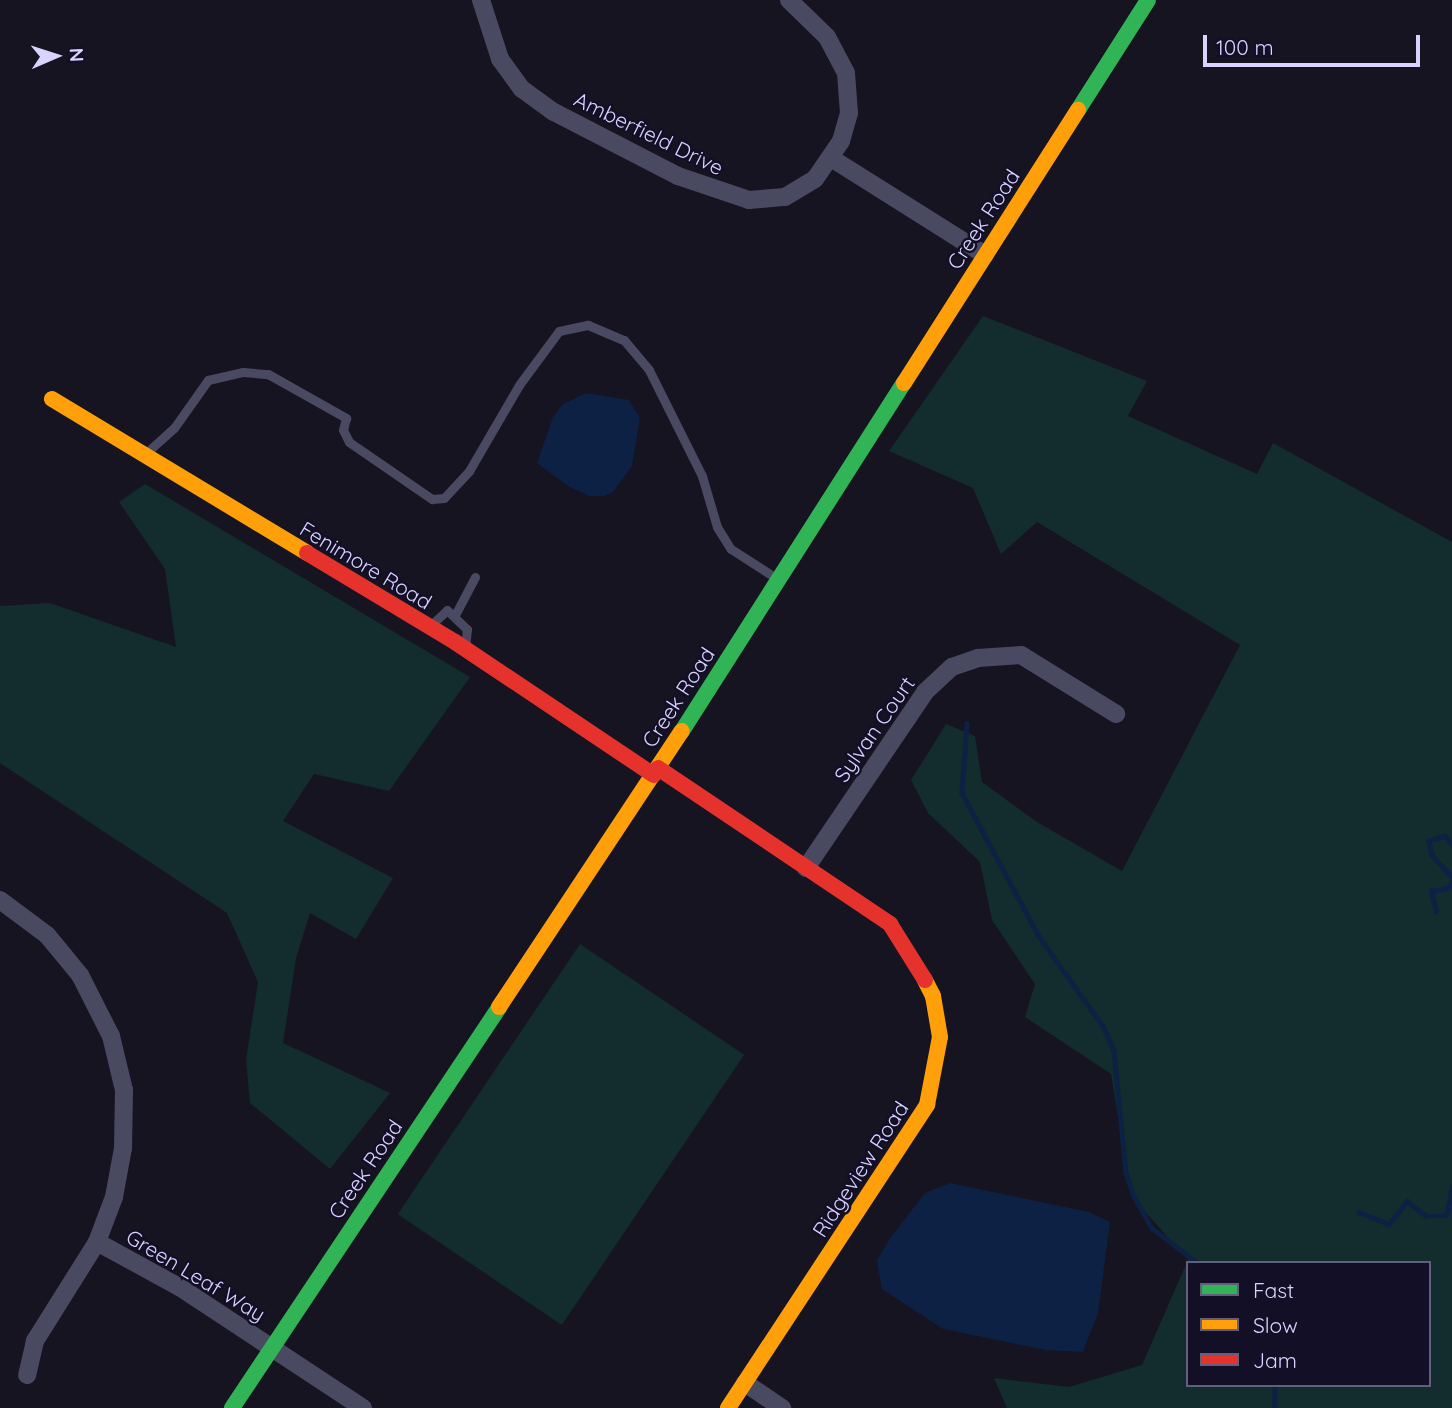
<!DOCTYPE html>
<style>
body{margin:0}
#map{position:relative;width:1452px;height:1408px;overflow:hidden;background:#161421;font-family:Quicksand,sans-serif}
div>[style]{position:absolute}
.green>*{inset:0;background:#132c2d;transform-origin:0 0}
.water>*{inset:0;background:#0d2144}
.stream>*{height:4.5px;margin:-2.25px;padding:0 2.25px;transform-origin:2.25px;border-radius:2.25px;background:#0d2144}
.lane>*{height:9px;margin:-4.5px;padding:0 4.5px;transform-origin:4.5px;border-radius:4.5px;background:#4a4962}
.street>*{height:18px;margin:-9px;padding:0 9px;transform-origin:9px;border-radius:9px;background:#4a4962}
.fast>*{height:16px;margin:-8px;padding:0 8px;transform-origin:8px;border-radius:8px;background:#30b455}
.slow>*{height:16px;margin:-8px;padding:0 8px;transform-origin:8px;border-radius:8px;background:#ff9f0a}
.jam>*{height:16px;margin:-8px;padding:0 8px;transform-origin:8px;border-radius:8px;background:#e5322d}
span{translate:-50% -50%;white-space:nowrap;text-align:center;line-height:1.15;-webkit-text-stroke:5px #130f26;paint-order:stroke}
.street-label{font-size:21px;color:#d9d4ff}
.legend{position:absolute;left:1186px;top:1261px;width:245px;height:126px;box-sizing:border-box;background:#130f26;border:2px solid #625e7d;margin:0;padding:9px 12px;list-style:none;font-size:21px;color:#d9d4ff}
.legend li{display:flex;align-items:center;gap:14px;height:35px}
.legend b{width:35px;border:2px solid #625e7d}
.north{position:absolute;left:21px;top:21px;width:70px;height:70px;-webkit-text-stroke:5px #130f26;paint-order:stroke;rotate:87deg;font-size:19px;font-weight:700;line-height:28px;text-align:center;color:#d9d4ff}
.north::after{content:'';display:block;margin:auto;width:24px;height:32px;background:#d9d4ff;clip-path:polygon(50% 0,100% 100%,50% 72%,0 100%)}
.scale{position:absolute;left:1203px;top:35px;width:217px;height:32px;box-sizing:border-box;border:4px solid #d9d4ff;border-top:0;padding-left:9px;font-size:21px;line-height:24px;white-space:nowrap;color:#d9d4ff;-webkit-text-stroke:5px #130f26;paint-order:stroke}
</style>
<div id="map">
<div class="green">
<i style="clip-path:polygon(evenodd,983px 316px,1147px 381px,1128px 416px,1257px 474px,1273px 443px,1452px 542px,1452px 1408px,1007px 1408px,994px 1378px,1069px 1387px,1142px 1365px,1188px 1260px,1131px 1196px,1111px 1074px,1025px 1017px,1035px 984px,992px 920px,980px 862px,928px 813px,911px 780px,946px 724px,975px 736px,982px 782px,1037px 822px,1122px 871px,1240px 645px,1037px 522px,1001px 554px,973px 488px,889px 451px,983px 316px,1188px 1263px,1429px 1263px,1429px 1385px,1188px 1385px,1188px 1263px)"></i>
<i style="clip-path:polygon(145px 484px,470px 677px,389px 791px,314px 774px,283px 821px,393px 878px,356px 939px,310px 913px,296px 958px,283px 1043px,390px 1093px,330px 1169px,250px 1103px,246px 1060px,258px 982px,227px 913px,0 763px,0 606px,50px 603px,176px 647px,165px 569px,119px 502px)"></i>
<i style="left:580px;top:944px;width:198px;height:326px;rotate:34deg"></i>
</div>
<div class="water">
<i style="clip-path:polygon(586px 393px,629px 400px,640px 418px,632px 466px,613px 492px,604px 496px,589px 496px,568px 486px,537px 463px,553px 417px,562px 405px)"></i>
<i style="clip-path:polygon(950px 1183px,1089px 1212px,1110px 1222px,1098px 1313px,1083px 1352px,1046px 1350px,943px 1329px,882px 1289px,877px 1260px,891px 1237px,925px 1193px)"></i>
</div>
<div class="stream">
<i style="left:967px;top:723px;width:70px;rotate:94.1deg"></i>
<i style="left:962px;top:793px;width:161px;rotate:61.8deg"></i>
<i style="left:1038px;top:935px;width:112px;rotate:54.5deg"></i>
<i style="left:1103px;top:1026px;width:27px;rotate:66deg"></i>
<i style="left:1114px;top:1051px;width:123px;rotate:84.4deg"></i>
<i style="left:1126px;top:1173px;width:24px;rotate:71deg"></i>
<i style="left:1134px;top:1196px;width:37px;rotate:61deg"></i>
<i style="left:1152px;top:1228px;width:58px;rotate:37.3deg"></i>
<i style="left:1452px;top:845px;width:11px;rotate:-128deg"></i>
<i style="left:1445px;top:836px;width:17px;rotate:163deg"></i>
<i style="left:1429px;top:841px;width:14px;rotate:78deg"></i>
<i style="left:1432px;top:855px;width:30px;rotate:48deg"></i>
<i style="left:1436px;top:912px;width:22px;rotate:-103deg"></i>
<i style="left:1431px;top:891px;width:17px;rotate:-10deg"></i>
<i style="left:1448px;top:888px;width:8px;rotate:-60deg"></i>
<i style="left:1359px;top:1212px;width:32px;rotate:22deg"></i>
<i style="left:1389px;top:1224px;width:29px;rotate:-52deg"></i>
<i style="left:1407px;top:1201px;width:24px;rotate:38deg"></i>
<i style="left:1426px;top:1216px;width:20px"></i>
<i style="left:1446px;top:1216px;width:29px;rotate:-78deg"></i>
<i style="left:1274px;top:1408px;width:23px;rotate:-88deg"></i>
</div>
<div class="lane">
<i style="left:145px;top:454px;width:39px;rotate:-42deg"></i>
<i style="left:174px;top:428px;width:59px;rotate:-54.7deg"></i>
<i style="left:208px;top:380px;width:36px;rotate:-13deg"></i>
<i style="left:243px;top:372px;width:25px;rotate:5deg"></i>
<i style="left:268px;top:374px;width:90px;rotate:29.4deg"></i>
<i style="left:346px;top:418px;width:12px;rotate:104deg"></i>
<i style="left:343px;top:430px;width:13px;rotate:63deg"></i>
<i style="left:349px;top:442px;width:101px;rotate:34.5deg"></i>
<i style="left:432px;top:499px;width:12px;rotate:-5deg"></i>
<i style="left:444px;top:498px;width:37px;rotate:-47deg"></i>
<i style="left:469px;top:471px;width:99px;rotate:-59.8deg"></i>
<i style="left:519px;top:385px;width:67px;rotate:-53.5deg"></i>
<i style="left:559px;top:331px;width:30px;rotate:-12deg"></i>
<i style="left:588px;top:325px;width:39px;rotate:23deg"></i>
<i style="left:624px;top:340px;width:39px;rotate:50deg"></i>
<i style="left:649px;top:370px;width:119px;rotate:63.4deg"></i>
<i style="left:702px;top:476px;width:53px;rotate:73.6deg"></i>
<i style="left:717px;top:527px;width:26px;rotate:58deg"></i>
<i style="left:731px;top:549px;width:54px;rotate:32.8deg"></i>
<i style="left:455px;top:615px;width:43px;rotate:-62.2deg"></i>
<i style="left:430px;top:626px;width:23px;rotate:-43deg"></i>
<i style="left:447px;top:610px;width:28px;rotate:44deg"></i>
<i style="left:467px;top:629px;width:18px;rotate:96deg"></i>
</div>
<div class="street">
<i style="left:481px;top:0;width:62px;rotate:72.1deg"></i>
<i style="left:500px;top:59px;width:37px;rotate:54deg"></i>
<i style="left:522px;top:89px;width:39px;rotate:36deg"></i>
<i style="left:554px;top:112px;width:140px;rotate:27.3deg"></i>
<i style="left:678px;top:176px;width:75px;rotate:18.7deg"></i>
<i style="left:749px;top:200px;width:36px;rotate:-5deg"></i>
<i style="left:785px;top:197px;width:35px;rotate:-31deg"></i>
<i style="left:815px;top:179px;width:46px;rotate:-55.6deg"></i>
<i style="left:841px;top:141px;width:29px;rotate:-74deg"></i>
<i style="left:849px;top:113px;width:40px;rotate:-94.3deg"></i>
<i style="left:846px;top:73px;width:41px;rotate:-117.8deg"></i>
<i style="left:827px;top:37px;width:53px;rotate:-135.8deg"></i>
<i style="left:831px;top:158px;width:182px;rotate:32.2deg"></i>
<i style="left:806px;top:868px;width:212px;rotate:-55.9deg"></i>
<i style="left:925px;top:692px;width:37px;rotate:-43deg"></i>
<i style="left:952px;top:667px;width:28px;rotate:-19deg"></i>
<i style="left:978px;top:658px;width:43px;rotate:-4deg"></i>
<i style="left:1021px;top:655px;width:112px;rotate:31.8deg"></i>
<i style="left:0;top:900px;width:59px;rotate:36.7deg"></i>
<i style="left:47px;top:935px;width:52px;rotate:50.5deg"></i>
<i style="left:80px;top:975px;width:68px;rotate:63.1deg"></i>
<i style="left:111px;top:1036px;width:56px;rotate:76.5deg"></i>
<i style="left:124px;top:1090px;width:58px;rotate:91deg"></i>
<i style="left:123px;top:1148px;width:50px;rotate:100.4deg"></i>
<i style="left:114px;top:1197px;width:48px;rotate:110.7deg"></i>
<i style="left:97px;top:1242px;width:117px;rotate:122.1deg"></i>
<i style="left:35px;top:1341px;width:35px;rotate:103deg"></i>
<i style="left:97px;top:1242px;width:96px;rotate:28.7deg"></i>
<i style="left:181px;top:1288px;width:218px;rotate:33.4deg"></i>
<i style="left:745px;top:1383px;width:45px;rotate:34deg"></i>
</div>
<div class="fast">
<i style="left:1078px;top:110px;width:130px;rotate:-57.5deg"></i>
<i style="left:682px;top:731px;width:413px;rotate:-57.5deg"></i>
<i style="left:232px;top:1408px;width:482px;rotate:-56.3deg"></i>
</div>
<div class="slow">
<i style="left:904px;top:383px;width:324px;rotate:-57.5deg"></i>
<i style="left:52px;top:399px;width:298px;rotate:31.1deg"></i>
<i style="left:499px;top:1007px;width:331px;rotate:-56.5deg"></i>
<i style="left:728px;top:1408px;width:363px;rotate:-56.7deg"></i>
<i style="left:927px;top:1105px;width:69px;rotate:-79.2deg"></i>
<i style="left:940px;top:1037px;width:42px;rotate:-99.7deg"></i>
<i style="left:933px;top:996px;width:18px;rotate:-117deg"></i>
</div>
<div class="jam">
<i style="left:307px;top:553px;width:173px;rotate:31deg"></i>
<i style="left:455px;top:642px;width:239px;rotate:33.8deg"></i>
<i style="left:658px;top:768px;width:280px;rotate:33.9deg"></i>
<i style="left:890px;top:924px;width:66px;rotate:58deg"></i>
</div>
<div class="street-label">
<span style="left:649px;top:133px;rotate:26deg">Amberfield Drive</span>
<span style="left:983px;top:219px;rotate:-57deg">Creek Road</span>
<span style="left:366px;top:565px;rotate:31deg">Fenimore Road</span>
<span style="left:678px;top:697px;rotate:-57deg">Creek Road</span>
<span style="left:874px;top:729px;rotate:-55deg">Sylvan Court</span>
<span style="left:365px;top:1169px;rotate:-56deg">Creek Road</span>
<span style="left:860px;top:1169px;rotate:-57deg">Ridgeview Road</span>
<span style="left:196px;top:1275px;rotate:31deg">Green Leaf Way</span>
</div>
<ul class="legend">
<li><b style="height:9px;background:#30b455"></b>Fast</li>
<li><b style="height:9px;background:#ff9f0a"></b>Slow</li>
<li><b style="height:9px;background:#e5322d"></b>Jam</li>
</ul>
<div class="north">N</div>
<div class="scale">100 m</div>
</div>
